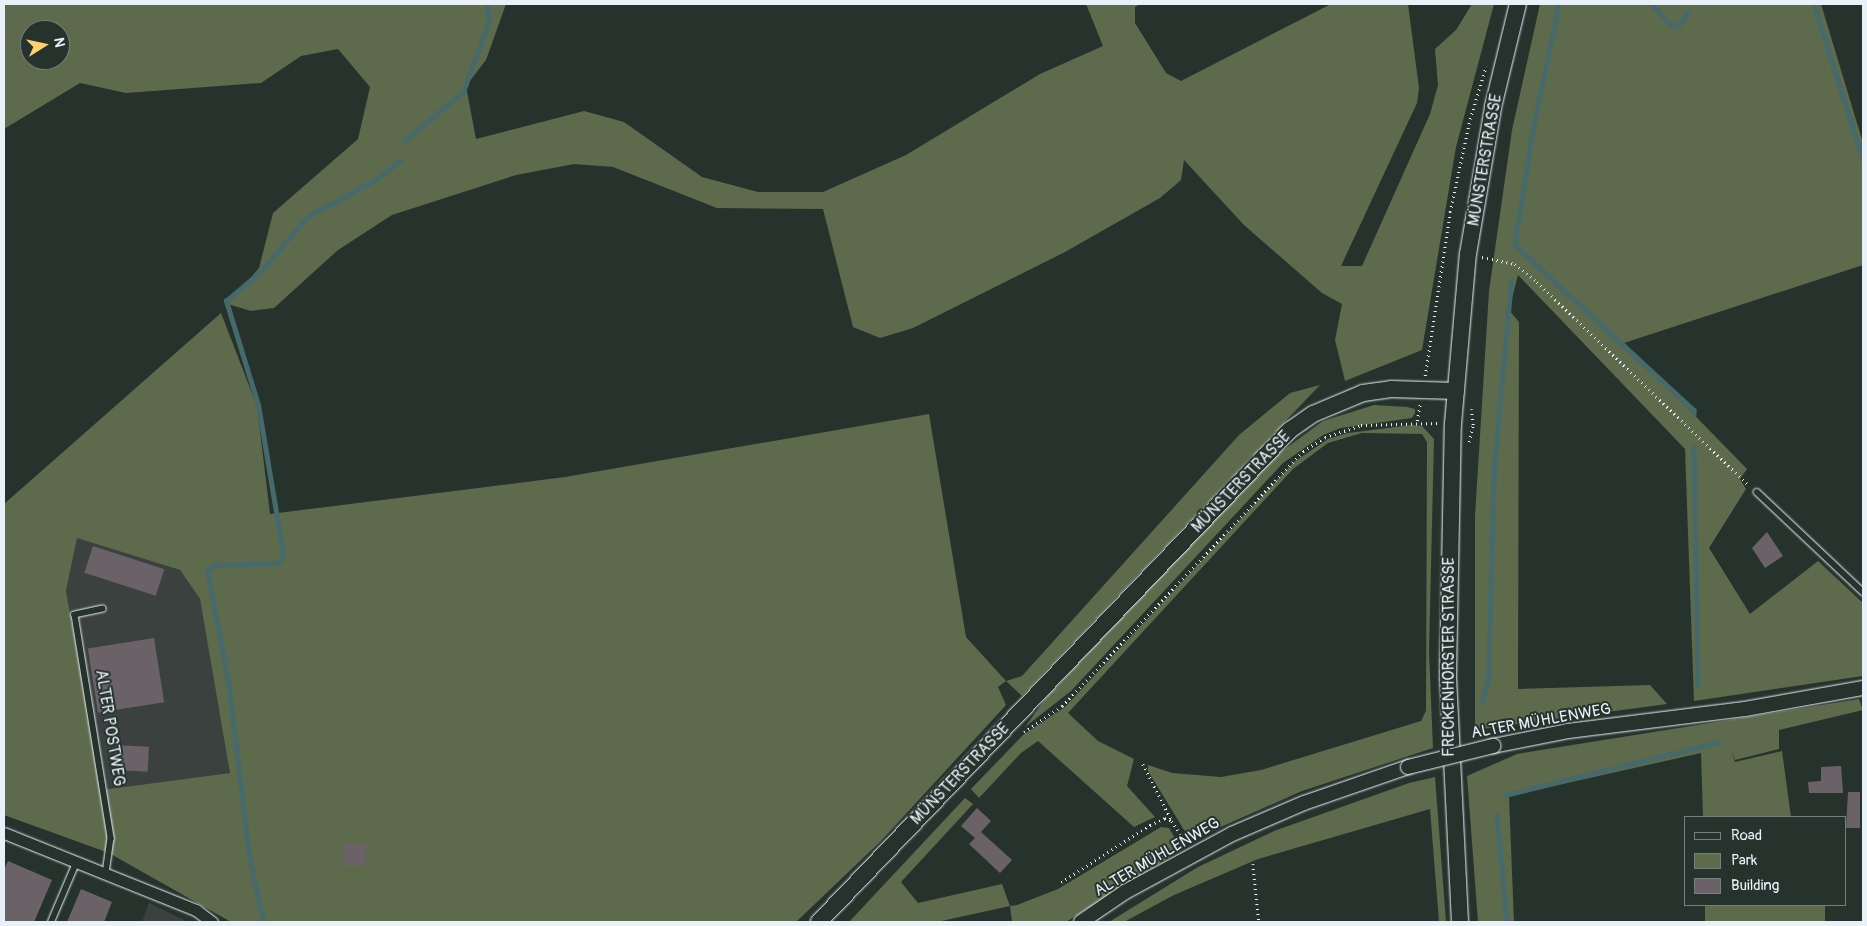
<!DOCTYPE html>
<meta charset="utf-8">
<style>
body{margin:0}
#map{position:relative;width:1867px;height:926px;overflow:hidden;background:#26332d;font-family:Pangolin,sans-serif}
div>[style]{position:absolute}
.built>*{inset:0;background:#3b413f}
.green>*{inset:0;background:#5d6a4c;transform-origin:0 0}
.stream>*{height:4.5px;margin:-2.25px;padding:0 2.25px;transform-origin:2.25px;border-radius:2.25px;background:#466a6b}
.building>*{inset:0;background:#6b6268;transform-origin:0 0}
.path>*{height:2.5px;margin-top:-1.25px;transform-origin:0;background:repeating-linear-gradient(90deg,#e8f1f8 0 1px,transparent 0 5px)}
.roads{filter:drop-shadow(0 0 1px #e8f1f8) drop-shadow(0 0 1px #e8f1f8)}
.service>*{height:5.5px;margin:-2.75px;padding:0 2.75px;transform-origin:2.75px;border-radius:2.75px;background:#26332d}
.minor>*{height:11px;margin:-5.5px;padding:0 5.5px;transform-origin:5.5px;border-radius:5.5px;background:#26332d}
.tertiary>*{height:14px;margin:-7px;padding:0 7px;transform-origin:7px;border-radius:7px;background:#26332d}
.secondary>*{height:16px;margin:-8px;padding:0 8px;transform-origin:8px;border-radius:8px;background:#26332d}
.bridges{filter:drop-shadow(0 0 1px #e8f1f8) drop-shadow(0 0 1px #e8f1f8)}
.tertiary-bridge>*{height:14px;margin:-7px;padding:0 7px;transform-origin:7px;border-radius:7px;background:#26332d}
span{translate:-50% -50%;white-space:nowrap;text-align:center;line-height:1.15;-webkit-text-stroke:4px #26332d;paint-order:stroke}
.street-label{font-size:16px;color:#e8f1f8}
.frame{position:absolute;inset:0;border:5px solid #e8f1f8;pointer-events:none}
.legend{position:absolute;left:1684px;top:816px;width:162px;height:90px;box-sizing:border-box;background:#26332d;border:1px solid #747f7e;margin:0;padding:6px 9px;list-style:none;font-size:15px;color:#e8f1f8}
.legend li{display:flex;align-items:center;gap:10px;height:25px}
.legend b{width:25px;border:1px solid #747f7e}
.north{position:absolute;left:20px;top:20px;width:50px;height:50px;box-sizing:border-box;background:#26332d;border:1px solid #747f7e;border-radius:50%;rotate:80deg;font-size:14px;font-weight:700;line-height:20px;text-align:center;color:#e8f1f8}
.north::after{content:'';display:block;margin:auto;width:18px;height:22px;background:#ffd166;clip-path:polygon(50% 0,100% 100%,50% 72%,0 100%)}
</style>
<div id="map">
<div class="built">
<i style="clip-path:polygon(77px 537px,180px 570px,200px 599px,231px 773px,102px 791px,66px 591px)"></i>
<i style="clip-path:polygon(149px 903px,188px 922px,142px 922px)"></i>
</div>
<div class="green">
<i style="clip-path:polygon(evenodd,4px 4px,506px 4px,486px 60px,466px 86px,476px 139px,584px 111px,624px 122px,702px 177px,758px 192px,823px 192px,906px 155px,1040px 74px,1103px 46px,1086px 4px,1140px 4px,1135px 7px,1135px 23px,1166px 73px,1181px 81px,1331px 4px,1408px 4px,1419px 88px,1417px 103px,1341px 266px,1362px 266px,1430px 114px,1438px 85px,1435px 49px,1456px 30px,1472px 4px,1494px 4px,1456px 147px,1422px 350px,1345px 381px,1335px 340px,1342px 304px,1322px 293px,1244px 225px,1184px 160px,1181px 180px,1160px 198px,1065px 252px,913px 328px,880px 338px,853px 327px,823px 209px,717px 208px,613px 167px,574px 164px,516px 175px,392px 215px,338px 250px,274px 308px,251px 311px,228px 304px,259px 268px,273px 213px,358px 139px,370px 87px,338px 49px,301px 56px,261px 83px,126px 93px,80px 83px,4px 129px,4px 4px,30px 30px,60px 30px,60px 60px,30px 60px,30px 30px)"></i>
<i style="clip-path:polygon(1540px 4px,1821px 4px,1863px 143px,1863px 265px,1624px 343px,1747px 469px,1740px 479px,1746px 489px,1709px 548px,1750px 614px,1818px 561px,1863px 603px,1863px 676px,1694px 701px,1685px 449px,1518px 275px,1509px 310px,1519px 322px,1518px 689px,1650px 685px,1667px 704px,1475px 730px,1475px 516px,1489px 291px,1512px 130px)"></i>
<i style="clip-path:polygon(evenodd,221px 313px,257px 406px,270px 514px,565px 477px,929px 414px,966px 637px,1006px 681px,1022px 676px,1239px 435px,1290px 393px,1320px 385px,1022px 696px,1006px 681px,998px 687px,1006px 705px,881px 841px,796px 922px,231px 922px,109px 853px,4px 815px,4px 504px,221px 313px,77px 538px,180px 570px,200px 599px,230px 773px,102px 790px,66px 591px,77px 538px)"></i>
<i style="clip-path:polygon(1374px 405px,1407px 407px,1415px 409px,1415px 413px,1412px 418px,1341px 428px,1323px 435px,1283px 463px,1071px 691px,1025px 727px,1045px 699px,1270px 460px,1323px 421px)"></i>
<i style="clip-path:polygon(1412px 425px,1422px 426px,1434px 439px,1429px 652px,1433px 748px,1302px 791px,1198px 837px,1184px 830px,1148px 771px,1148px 765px,1172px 773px,1221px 777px,1261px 770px,1421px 721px,1426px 711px,1427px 442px,1422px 434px,1362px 433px,1328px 443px,1293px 469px,1068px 713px,1098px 741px,1134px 759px,1127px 786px,1155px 817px,1134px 827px,1038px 741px,1021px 753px,979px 798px,971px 789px,1023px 735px,1065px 707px,1294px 462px,1328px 439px,1348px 433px)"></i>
<i style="clip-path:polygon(1859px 699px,1863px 710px,1779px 730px,1779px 749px,1735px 760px,1731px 749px,1735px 762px,1782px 751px,1791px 817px,1703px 817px,1701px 753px,1509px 796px,1514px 922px,1478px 922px,1467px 776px,1517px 754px)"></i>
<i style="clip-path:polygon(1435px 777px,1446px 922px,1439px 922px,1430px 809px,1258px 859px,1174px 895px,1124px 922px,1109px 922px,1198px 867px,1274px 831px,1409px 783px)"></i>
<i style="clip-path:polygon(965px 798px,973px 804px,901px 882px,918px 903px,1002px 884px,1010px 906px,1017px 905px,1058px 889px,1161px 827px,1169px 828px,1179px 845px,1173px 855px,1066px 922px,1012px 922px,1010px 906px,937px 922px,849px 922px)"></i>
<i style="left:1705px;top:905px;width:120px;height:17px"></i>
</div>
<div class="stream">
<i style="left:1559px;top:4px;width:134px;rotate:101.6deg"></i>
<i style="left:1532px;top:135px;width:111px;rotate:98.8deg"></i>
<i style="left:1515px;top:245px;width:243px;rotate:42.7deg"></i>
<i style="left:1694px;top:410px;width:5px;rotate:90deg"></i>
<i style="left:1652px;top:4px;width:28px;rotate:48deg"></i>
<i style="left:1671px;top:25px;width:7px;rotate:8deg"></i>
<i style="left:1678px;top:26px;width:17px;rotate:-54deg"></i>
<i style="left:1814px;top:4px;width:163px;rotate:72.5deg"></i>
<i style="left:404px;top:141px;width:77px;rotate:-39.7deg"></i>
<i style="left:463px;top:92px;width:76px;rotate:-69.9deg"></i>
<i style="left:489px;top:21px;width:17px;rotate:-97deg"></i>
<i style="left:1694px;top:447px;width:238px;rotate:89deg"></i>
<i style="left:1482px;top:702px;width:24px;rotate:-75deg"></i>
<i style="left:1488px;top:679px;width:212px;rotate:-88.4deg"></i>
<i style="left:1494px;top:467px;width:187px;rotate:-84.8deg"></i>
<i style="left:1505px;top:795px;width:220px;rotate:-13.9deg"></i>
<i style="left:1497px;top:815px;width:107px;rotate:84.7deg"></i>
<i style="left:263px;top:922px;width:67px;rotate:-102deg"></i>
<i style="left:249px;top:856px;width:176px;rotate:-96.8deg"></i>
<i style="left:228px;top:681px;width:113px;rotate:-100.7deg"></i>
<i style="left:207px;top:570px;width:9px;rotate:-32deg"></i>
<i style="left:215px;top:565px;width:64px;rotate:-1.8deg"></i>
<i style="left:279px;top:563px;width:10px;rotate:-66deg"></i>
<i style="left:283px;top:554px;width:151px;rotate:-99.5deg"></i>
<i style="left:258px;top:405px;width:109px;rotate:-107.1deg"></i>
<i style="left:226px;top:301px;width:45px;rotate:-40.5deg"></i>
<i style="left:260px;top:272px;width:72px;rotate:-49.5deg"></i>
<i style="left:307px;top:217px;width:81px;rotate:-28.8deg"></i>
<i style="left:378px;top:178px;width:28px;rotate:-38deg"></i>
</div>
<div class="building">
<i style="clip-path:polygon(1767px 532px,1783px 556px,1765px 568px,1752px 548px)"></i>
<i style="left:93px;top:546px;width:75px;height:28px;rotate:18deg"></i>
<i style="left:154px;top:638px;width:65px;height:67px;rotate:81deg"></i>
<i style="left:116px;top:745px;width:33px;height:25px;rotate:3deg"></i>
<i style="clip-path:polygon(1841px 766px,1843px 793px,1809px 793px,1808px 782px,1821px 781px,1821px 767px)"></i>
<i style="clip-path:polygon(1848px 792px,1860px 792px,1860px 828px,1846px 828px)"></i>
<i style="clip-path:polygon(977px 808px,991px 821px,981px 832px,1012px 860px,1000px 873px,969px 844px,975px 838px,961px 826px)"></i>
<i style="left:343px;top:844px;width:23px;height:22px"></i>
<i style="clip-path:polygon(8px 861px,52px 880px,34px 922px,4px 922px,4px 870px)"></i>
<i style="clip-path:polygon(81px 889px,112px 902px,104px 922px,67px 922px)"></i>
</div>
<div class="path">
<i style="left:1482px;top:257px;width:34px;rotate:12deg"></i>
<i style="left:1515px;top:264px;width:28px;rotate:39deg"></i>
<i style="left:1537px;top:282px;width:295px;rotate:43.8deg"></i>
<i style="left:1425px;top:376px;width:166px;rotate:-81.3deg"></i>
<i style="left:1450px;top:212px;width:95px;rotate:-77.9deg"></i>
<i style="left:1470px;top:119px;width:55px;rotate:-73.2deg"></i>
<i style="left:1417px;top:421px;width:17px;rotate:-80deg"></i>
<i style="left:1469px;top:442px;width:17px;rotate:-77deg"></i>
<i style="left:1473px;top:425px;width:16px;rotate:-97deg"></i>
<i style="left:1024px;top:732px;width:46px;rotate:-34.4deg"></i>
<i style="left:1062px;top:706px;width:351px;rotate:-46.6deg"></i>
<i style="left:1303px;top:451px;width:26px;rotate:-32deg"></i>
<i style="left:1325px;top:437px;width:38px;rotate:-18deg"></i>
<i style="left:1361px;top:425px;width:78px;rotate:-1.5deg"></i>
<i style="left:1143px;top:764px;width:62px;rotate:63deg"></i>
<i style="left:1253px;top:864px;width:58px;rotate:84.1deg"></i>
<i style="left:1061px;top:882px;width:106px;rotate:-32.6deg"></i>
<i style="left:1150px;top:825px;width:17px;rotate:-25deg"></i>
<i style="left:1165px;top:818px;width:8px;rotate:23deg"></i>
<i style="left:1172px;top:821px;width:26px;rotate:58deg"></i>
</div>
<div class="roads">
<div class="service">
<i style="left:1757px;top:492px;width:146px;rotate:43.3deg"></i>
<i style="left:103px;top:609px;width:29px;rotate:168deg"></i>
<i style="left:75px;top:615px;width:226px;rotate:80.8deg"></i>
<i style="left:111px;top:838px;width:37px;rotate:98deg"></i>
<i style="left:51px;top:922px;width:64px;rotate:-67deg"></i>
</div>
<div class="minor">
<i style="left:4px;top:833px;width:207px;rotate:21.9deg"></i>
<i style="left:196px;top:910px;width:20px;rotate:37deg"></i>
</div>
<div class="tertiary">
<i style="left:1493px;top:746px;width:76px;rotate:-11.3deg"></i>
<i style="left:1568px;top:731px;width:178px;rotate:-7.1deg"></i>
<i style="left:1745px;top:709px;width:120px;rotate:-10.1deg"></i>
<i style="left:1081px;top:922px;width:53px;rotate:-34.3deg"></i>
<i style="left:1125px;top:892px;width:122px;rotate:-28.5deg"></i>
<i style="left:1232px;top:834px;width:78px;rotate:-23.3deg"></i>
<i style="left:1304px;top:803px;width:110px;rotate:-19.1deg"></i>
</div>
<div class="secondary">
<i style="left:819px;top:922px;width:681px;rotate:-46.25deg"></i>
<i style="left:1290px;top:430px;width:28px;rotate:-35deg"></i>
<i style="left:1313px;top:414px;width:54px;rotate:-22.8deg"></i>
<i style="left:1363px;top:393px;width:28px;rotate:-8deg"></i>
<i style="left:1391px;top:389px;width:65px;rotate:1.8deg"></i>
<i style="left:1460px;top:922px;width:247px;rotate:-92.8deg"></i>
<i style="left:1448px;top:675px;width:251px;rotate:-88.9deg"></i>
<i style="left:1453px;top:424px;width:171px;rotate:-85deg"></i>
<i style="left:1468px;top:254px;width:149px;rotate:-80.3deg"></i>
<i style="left:1493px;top:107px;width:106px;rotate:-76.4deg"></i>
</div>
</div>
<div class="bridges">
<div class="tertiary-bridge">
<i style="left:1408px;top:767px;width:88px;rotate:-13.9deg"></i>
</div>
</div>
<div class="street-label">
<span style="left:1485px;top:160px;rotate:-80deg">MÜNSTERSTRASSE</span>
<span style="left:1241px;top:482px;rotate:-46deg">MÜNSTERSTRASSE</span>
<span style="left:1449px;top:657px;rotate:-90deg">FRECKENHORSTER STRASSE</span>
<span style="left:1541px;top:721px;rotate:-10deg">ALTER MÜHLENWEG</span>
<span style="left:110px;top:728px;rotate:81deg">ALTER POSTWEG</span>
<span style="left:960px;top:774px;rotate:-46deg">MÜNSTERSTRASSE</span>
<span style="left:1157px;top:857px;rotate:-30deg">ALTER MÜHLENWEG</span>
</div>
<div class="frame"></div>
<ul class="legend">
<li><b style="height:6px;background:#26332d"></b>Road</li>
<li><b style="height:14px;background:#5d6a4c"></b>Park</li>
<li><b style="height:14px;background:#6b6268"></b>Building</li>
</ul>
<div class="north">N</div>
</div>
